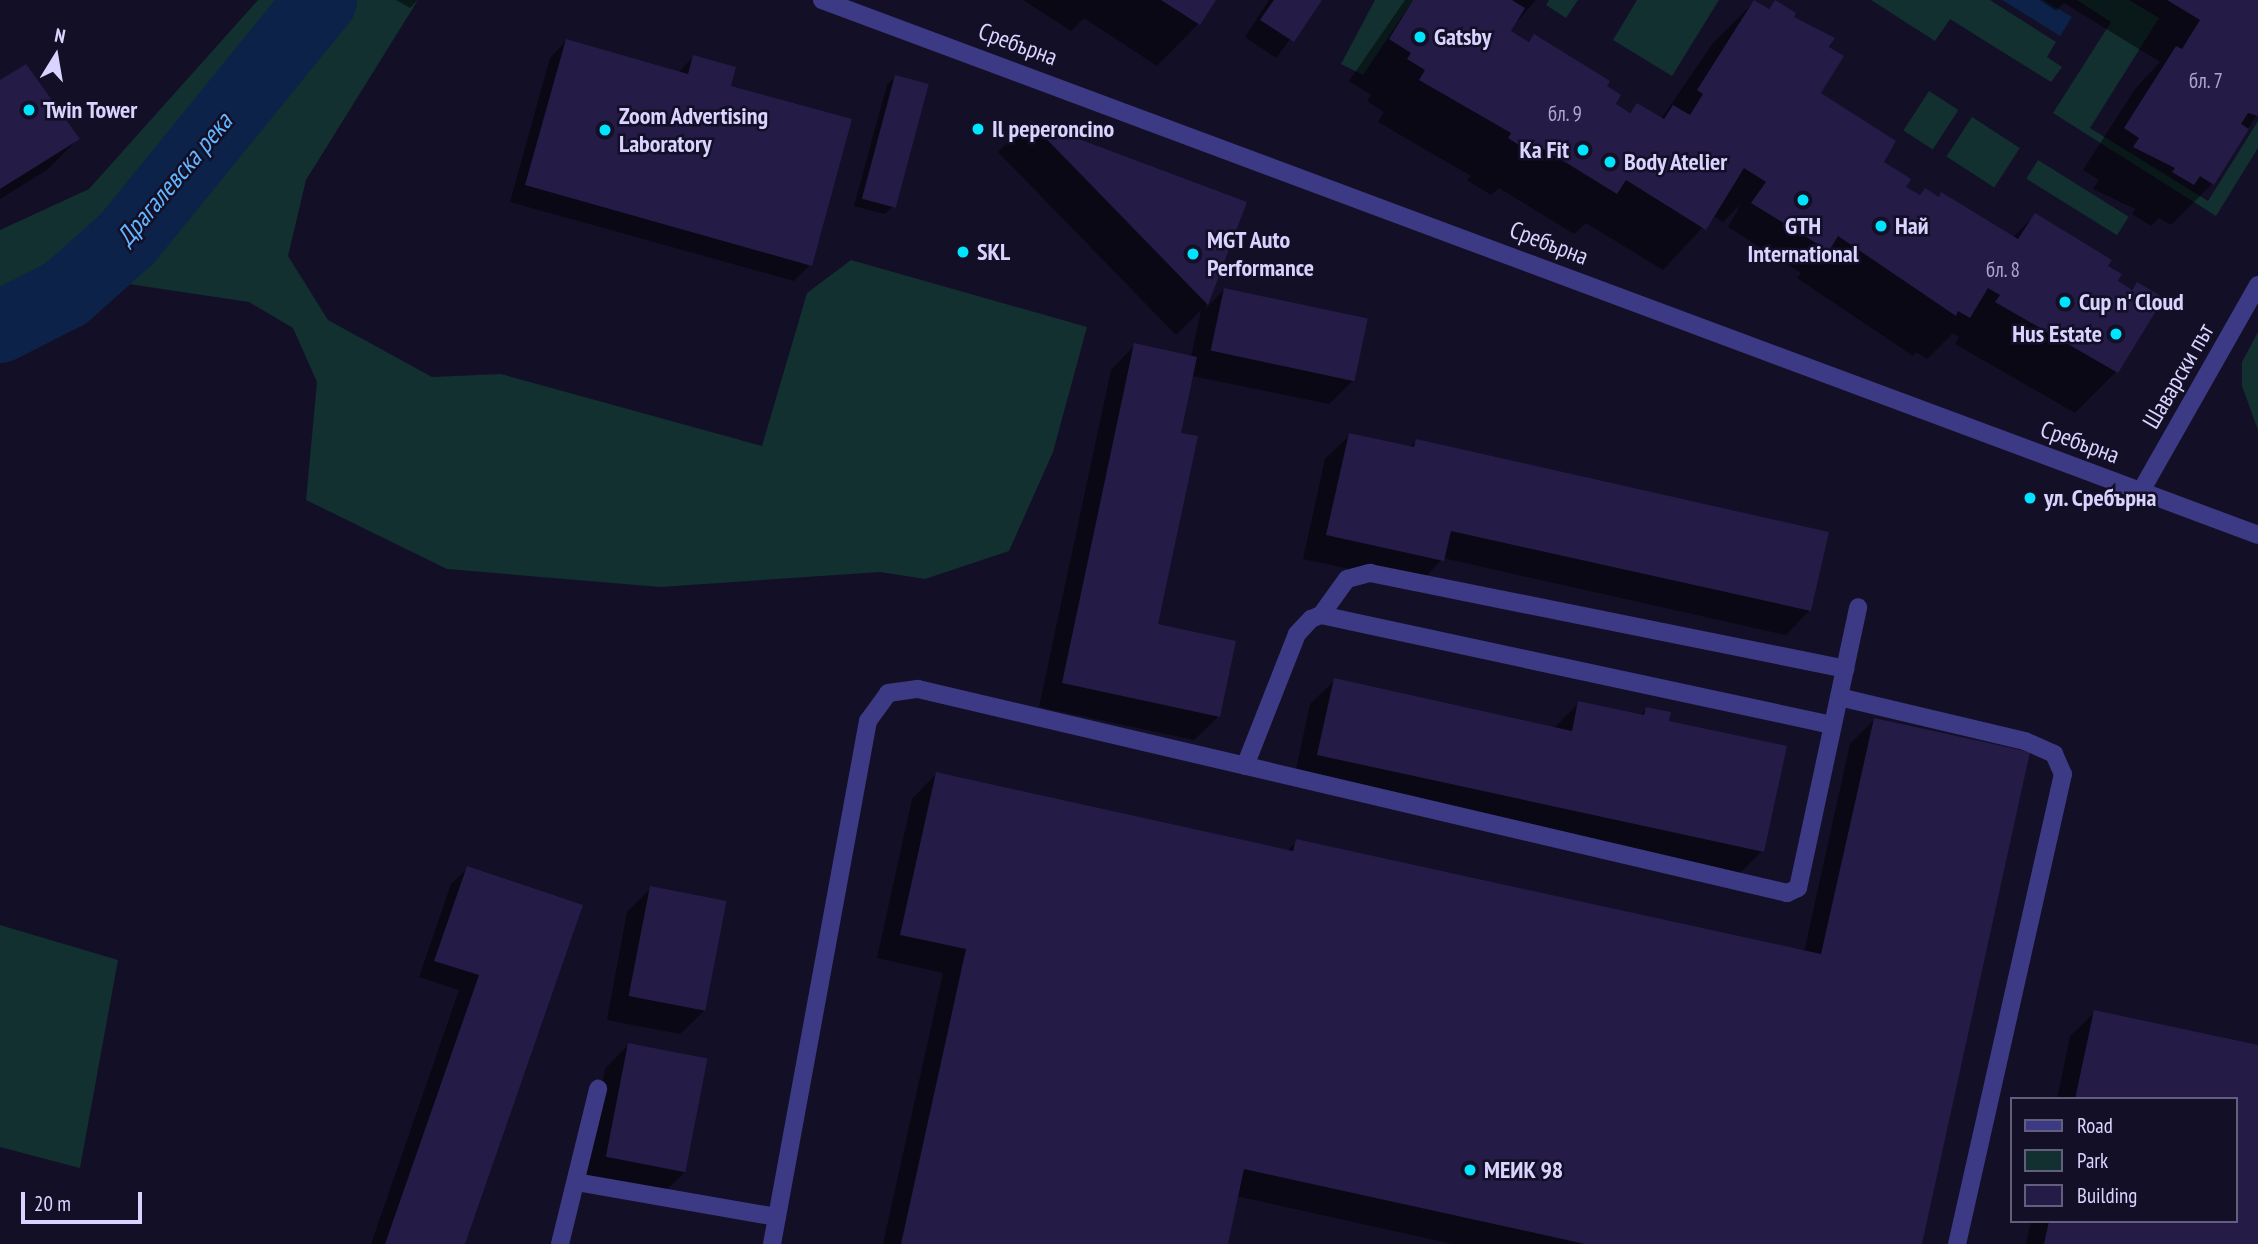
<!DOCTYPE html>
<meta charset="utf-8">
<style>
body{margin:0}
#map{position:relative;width:2258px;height:1244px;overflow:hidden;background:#130f26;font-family:"PT Sans Narrow",sans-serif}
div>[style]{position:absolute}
.green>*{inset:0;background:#12302f;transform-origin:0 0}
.water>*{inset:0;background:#0c2248}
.shadow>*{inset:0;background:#0007}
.river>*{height:72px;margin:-36px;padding:0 36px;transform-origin:36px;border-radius:36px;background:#0c2248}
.building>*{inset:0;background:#241b47;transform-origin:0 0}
.minor>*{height:18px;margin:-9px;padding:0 9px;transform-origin:9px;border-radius:9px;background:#3d3a85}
.dots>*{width:19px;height:19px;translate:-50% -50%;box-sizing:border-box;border:4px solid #130f26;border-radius:50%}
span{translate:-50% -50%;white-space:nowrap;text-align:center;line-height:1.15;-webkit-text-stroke:5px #130f26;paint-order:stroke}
.number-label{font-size:21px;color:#aca6d1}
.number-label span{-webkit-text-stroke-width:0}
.poi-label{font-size:24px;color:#d9d4ff;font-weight:700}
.left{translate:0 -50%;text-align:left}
.right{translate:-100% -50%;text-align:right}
.street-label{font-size:24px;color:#d9d4ff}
.water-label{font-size:26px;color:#62b6ff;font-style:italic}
.legend{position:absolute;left:2010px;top:1097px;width:228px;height:126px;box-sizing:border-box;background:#130f26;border:2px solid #625e7d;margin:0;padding:9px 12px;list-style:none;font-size:21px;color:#d9d4ff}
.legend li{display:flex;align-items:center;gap:14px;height:35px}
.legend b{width:35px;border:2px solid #625e7d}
.north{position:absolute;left:21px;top:21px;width:70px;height:70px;-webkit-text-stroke:5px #130f26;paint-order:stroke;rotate:11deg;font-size:19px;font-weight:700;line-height:28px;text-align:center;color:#d9d4ff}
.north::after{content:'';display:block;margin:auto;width:24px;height:32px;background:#d9d4ff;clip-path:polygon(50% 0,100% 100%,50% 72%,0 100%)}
.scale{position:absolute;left:21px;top:1192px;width:121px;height:32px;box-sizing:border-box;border:4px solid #d9d4ff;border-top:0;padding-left:9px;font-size:21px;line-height:24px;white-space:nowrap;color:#d9d4ff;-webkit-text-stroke:5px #130f26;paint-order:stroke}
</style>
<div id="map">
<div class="green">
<i style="clip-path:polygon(258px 0,309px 0,131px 209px,94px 242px,0 301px,0 230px,89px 189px)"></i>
<i style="clip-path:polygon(353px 0,418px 0,306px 180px,288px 256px,328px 320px,432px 377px,501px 374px,762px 446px,807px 293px,851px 260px,1087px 327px,1053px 452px,1009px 551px,925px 579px,880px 572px,660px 587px,447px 569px,306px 500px,317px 382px,293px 328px,249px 302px,122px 283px,0 350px,0 339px,89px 293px,172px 216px)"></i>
<i style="clip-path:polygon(1375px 0,1413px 0,1363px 75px,1341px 64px)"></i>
<i style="clip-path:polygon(1549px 0,1578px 0,1566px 18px,1546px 5px)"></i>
<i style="clip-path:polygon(1637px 0,1719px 0,1672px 76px,1613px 40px)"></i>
<i style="clip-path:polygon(1871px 0,1990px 0,2056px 42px,2047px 57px,2062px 67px,2051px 82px,1950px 19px,1935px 41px)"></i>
<i style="clip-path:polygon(2077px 0,2129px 0,2159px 18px,2090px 128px,2208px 201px,2258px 121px,2258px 148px,2216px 216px,2053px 113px,2111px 22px)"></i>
<i style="left:1929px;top:91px;width:35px;height:47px;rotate:33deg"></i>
<i style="left:1972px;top:117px;width:57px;height:47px;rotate:33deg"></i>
<i style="left:2038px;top:160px;width:107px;height:22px;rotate:32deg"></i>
<i style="clip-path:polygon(2258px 332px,2258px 430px,2242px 386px,2242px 362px)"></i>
<i style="clip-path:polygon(0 925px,118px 960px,80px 1168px,0 1147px)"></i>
</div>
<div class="water">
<i style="clip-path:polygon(2002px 0,2044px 0,2072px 17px,2060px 36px)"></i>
</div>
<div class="shadow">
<i style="clip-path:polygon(396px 0,418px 0,410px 8px)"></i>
<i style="clip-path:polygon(1023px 0,1214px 0,1198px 24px,1157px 66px,1084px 18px,1071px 31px)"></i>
<i style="clip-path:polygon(1269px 0,1320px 0,1276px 58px,1245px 37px)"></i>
<i style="clip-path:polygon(1405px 0,1536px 0,1508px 32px,1527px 43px,1534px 36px,1605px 87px,1613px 105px,1628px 114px,1637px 105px,1661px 119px,1713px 43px,1754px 2px,1767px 10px,1775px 2px,1791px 18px,1833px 38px,1814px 100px,1876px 171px,1919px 196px,1938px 198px,1942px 194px,2012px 238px,2035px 215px,2105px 266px,2115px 282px,2130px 291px,2137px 284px,2116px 372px,2075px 413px,1955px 344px,1959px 337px,1953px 333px,1927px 359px,1916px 352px,1913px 356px,1797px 278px,1801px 273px,1728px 227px,1741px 204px,1723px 222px,1713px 216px,1663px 270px,1586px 223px,1574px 234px,1499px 188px,1491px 195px,1467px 180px,1471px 176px,1378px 122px,1384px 112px,1367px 101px,1371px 95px,1349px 81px)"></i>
<i style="clip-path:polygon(2040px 0,2258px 0,2258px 113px,2213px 183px,2171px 225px,2159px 218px,2151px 226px,2132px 214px,2135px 209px,2093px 189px,2099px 180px,2083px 170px,2135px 89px,2160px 62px,2064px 3px,2056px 11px)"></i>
<i style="clip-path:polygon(566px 41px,678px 73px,693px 57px,729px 87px,810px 265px,794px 281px,510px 202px,550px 58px)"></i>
<i style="clip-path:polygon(895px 77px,893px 206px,885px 214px,854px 206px,887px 85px)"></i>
<i style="clip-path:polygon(0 82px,78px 139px,47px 170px,0 199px)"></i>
<i style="clip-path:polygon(1028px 122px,1245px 203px,1205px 309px,1224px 290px,1354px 380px,1329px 404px,1192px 376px,1179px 434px,1156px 626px,1219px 716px,1194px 740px,1039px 707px,1111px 370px,1135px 345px,1191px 357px,1201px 310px,1176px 335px,998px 152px)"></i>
<i style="clip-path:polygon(1350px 435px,1409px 448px,1417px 441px,1810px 610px,1786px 635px,1443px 558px,1419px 584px,1303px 559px,1325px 459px)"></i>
<i style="clip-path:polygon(1335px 680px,1554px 728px,1579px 703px,1639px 716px,1647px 709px,1667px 722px,1762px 851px,1738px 875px,1294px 779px,1310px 704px)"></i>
<i style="clip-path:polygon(1874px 720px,1920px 1244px,1453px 1244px,1236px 1196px,1226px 1244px,883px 1244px,943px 973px,877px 958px,912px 799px,936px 774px,1286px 852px,1297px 841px,1804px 952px,1850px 744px)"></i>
<i style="clip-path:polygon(468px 868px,511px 882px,463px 1244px,371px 1244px,459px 990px,419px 977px,451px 884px)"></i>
<i style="clip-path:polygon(651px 888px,705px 1010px,680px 1034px,607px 1020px,627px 912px)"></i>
<i style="clip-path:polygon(2095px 1012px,2258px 1047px,2258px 1244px,2026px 1244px,2031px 1221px,2235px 1221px,2235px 1099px,2057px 1099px,2070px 1036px)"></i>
<i style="clip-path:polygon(629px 1044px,685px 1172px,660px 1196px,583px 1181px,605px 1069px)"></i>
</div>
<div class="river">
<i style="left:0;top:327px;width:73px;rotate:-26.9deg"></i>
<i style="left:65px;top:294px;width:83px;rotate:-41.6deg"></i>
<i style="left:127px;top:239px;width:308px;rotate:-50.9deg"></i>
</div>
<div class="building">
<i style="clip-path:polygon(1161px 0,1216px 0,1200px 25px)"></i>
<i style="clip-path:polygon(1274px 0,1322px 0,1294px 42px,1260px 20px)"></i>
<i style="clip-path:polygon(1413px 0,1512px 0,1525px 8px,1511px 31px,1529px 42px,1534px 34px,1610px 81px,1607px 86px,1621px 95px,1616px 104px,1630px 113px,1637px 103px,1664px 119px,1673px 105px,1690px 115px,1703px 94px,1697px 90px,1754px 0,1769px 9px,1775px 0,1796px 13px,1794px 17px,1835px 38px,1829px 47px,1844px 56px,1821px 93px,1896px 141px,1884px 162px,1911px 179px,1906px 187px,1920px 195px,1925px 188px,1939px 197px,1941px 192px,2018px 239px,2035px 213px,2112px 260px,2108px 266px,2122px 274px,2118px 281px,2132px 290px,2137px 282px,2164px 298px,2118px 373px,1995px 302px,2000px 295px,1988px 288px,1970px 318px,1958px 311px,1956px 316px,1838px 236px,1829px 251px,1751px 203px,1766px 182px,1744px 168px,1706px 230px,1626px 180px,1617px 194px,1539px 146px,1534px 155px,1508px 138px,1511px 133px,1419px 80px,1425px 70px,1407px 59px,1411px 53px,1389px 39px)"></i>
<i style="clip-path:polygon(2167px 0,2258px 0,2258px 116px,2248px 113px,2241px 124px,2249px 129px,2214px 185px,2200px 176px,2194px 185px,2172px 172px,2175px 168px,2133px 147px,2139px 138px,2124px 128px,2176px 46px,2182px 49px,2200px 20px)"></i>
<i style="clip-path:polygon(566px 39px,688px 74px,693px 55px,736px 67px,731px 86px,852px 119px,812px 266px,525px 185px)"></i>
<i style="clip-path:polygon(26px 64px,80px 139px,0 189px,0 80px)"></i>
<i style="left:895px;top:75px;width:35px;height:128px;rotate:15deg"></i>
<i style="clip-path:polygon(1028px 120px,1247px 202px,1208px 305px)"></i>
<i style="left:1224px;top:288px;width:147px;height:64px;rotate:12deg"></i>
<i style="clip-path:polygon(1134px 343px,1197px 357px,1181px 433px,1198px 436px,1158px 624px,1236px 641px,1220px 717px,1062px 683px)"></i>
<i style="clip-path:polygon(1349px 433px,1414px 447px,1416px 439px,1829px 532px,1811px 611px,1451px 531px,1444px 561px,1326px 535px)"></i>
<i style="clip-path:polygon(1334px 678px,1572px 731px,1578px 701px,1644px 715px,1646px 707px,1671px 712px,1669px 721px,1787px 746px,1764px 852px,1317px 755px)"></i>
<i style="clip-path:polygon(1874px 718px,2030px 752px,1922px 1244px,1585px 1244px,1244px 1169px,1228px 1244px,901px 1244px,966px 949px,900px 935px,936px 772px,1293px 851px,1296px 839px,1821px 954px)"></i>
<i style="clip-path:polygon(467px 866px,583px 905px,465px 1244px,385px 1244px,479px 975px,434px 961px)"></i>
<i style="left:650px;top:886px;width:78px;height:112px;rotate:11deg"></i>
<i style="clip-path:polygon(2094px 1010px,2258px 1045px,2258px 1244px,2044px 1244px,2049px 1221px,2235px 1221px,2235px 1099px,2075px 1099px)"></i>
<i style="left:628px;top:1043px;width:81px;height:116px;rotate:11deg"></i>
</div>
<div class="minor">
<i style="left:822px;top:0;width:1532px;rotate:20.43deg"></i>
<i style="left:2141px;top:491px;width:237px;rotate:-60.4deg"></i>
<i style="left:1321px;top:615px;width:44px;rotate:-54.2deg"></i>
<i style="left:1347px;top:579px;width:24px;rotate:-15deg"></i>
<i style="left:1370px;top:573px;width:485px;rotate:11.4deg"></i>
<i style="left:1839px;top:697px;width:191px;rotate:13.3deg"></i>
<i style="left:2025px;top:741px;width:32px;rotate:24deg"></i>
<i style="left:2054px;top:754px;width:22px;rotate:66deg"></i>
<i style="left:2063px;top:774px;width:482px;rotate:102.7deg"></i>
<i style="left:1245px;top:766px;width:142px;rotate:-68.5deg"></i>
<i style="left:1297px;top:634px;width:21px;rotate:-47deg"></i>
<i style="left:1311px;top:619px;width:11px;rotate:-22deg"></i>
<i style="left:1321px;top:615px;width:523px;rotate:12.15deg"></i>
<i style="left:576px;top:1182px;width:204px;rotate:9.9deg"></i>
<i style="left:560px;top:1244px;width:160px;rotate:-76.2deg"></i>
<i style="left:772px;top:1244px;width:532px;rotate:-79.6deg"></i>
<i style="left:868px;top:721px;width:34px;rotate:-54deg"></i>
<i style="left:888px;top:693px;width:30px;rotate:-8deg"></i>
<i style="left:918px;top:689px;width:893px;rotate:13.21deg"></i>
<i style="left:1787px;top:893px;width:12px;rotate:-24deg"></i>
<i style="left:1798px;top:888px;width:287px;rotate:-77.9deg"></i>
</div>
<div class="dots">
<i style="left:1420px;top:37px;background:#00e5ff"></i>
<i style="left:29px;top:110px;background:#00e5ff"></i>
<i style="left:978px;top:129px;background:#00e5ff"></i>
<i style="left:605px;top:130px;background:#00e5ff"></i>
<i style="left:1583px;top:150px;background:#00e5ff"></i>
<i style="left:1610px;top:162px;background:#00e5ff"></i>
<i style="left:1803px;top:200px;background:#00e5ff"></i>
<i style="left:1881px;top:226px;background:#00e5ff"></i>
<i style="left:963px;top:252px;background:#00e5ff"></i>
<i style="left:1193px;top:254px;background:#00e5ff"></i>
<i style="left:2065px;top:302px;background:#00e5ff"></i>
<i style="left:2116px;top:334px;background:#00e5ff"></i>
<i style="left:2030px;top:498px;background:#00e5ff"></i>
<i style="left:1470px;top:1170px;background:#00e5ff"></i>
</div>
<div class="number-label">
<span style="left:2206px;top:81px">бл. 7</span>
<span style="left:1565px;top:114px">бл. 9</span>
<span style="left:2003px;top:270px">бл. 8</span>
</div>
<div class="poi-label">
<span class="left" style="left:1434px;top:37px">Gatsby</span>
<span class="left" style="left:43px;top:110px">Twin Tower</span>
<span class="left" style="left:619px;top:130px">Zoom Advertising<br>Laboratory</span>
<span class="left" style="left:992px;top:129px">Il peperoncino</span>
<span class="right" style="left:1569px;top:150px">Ka Fit</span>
<span class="left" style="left:1624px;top:162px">Body Atelier</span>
<span style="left:1803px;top:240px">GTH<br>International</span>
<span class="left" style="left:1895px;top:226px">Най</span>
<span class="left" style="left:1207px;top:254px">MGT Auto<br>Performance</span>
<span class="left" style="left:977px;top:252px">SKL</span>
<span class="left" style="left:2079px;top:302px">Cup n' Cloud</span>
<span class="right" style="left:2102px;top:334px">Hus Estate</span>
<span class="left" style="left:2044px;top:498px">ул. Сребърна</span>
<span class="left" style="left:1484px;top:1170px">МЕИК 98</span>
</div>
<div class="street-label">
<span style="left:1018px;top:44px;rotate:20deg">Сребърна</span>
<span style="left:1549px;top:243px;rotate:21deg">Сребърна</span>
<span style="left:2178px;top:376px;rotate:-60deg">Шаварски път</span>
<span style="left:2080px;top:442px;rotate:20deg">Сребърна</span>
</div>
<div class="water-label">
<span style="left:174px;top:179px;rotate:-50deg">Драгалевска река</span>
</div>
<ul class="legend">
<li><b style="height:9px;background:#3d3a85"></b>Road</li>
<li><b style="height:19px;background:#12302f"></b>Park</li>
<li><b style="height:19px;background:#241b47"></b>Building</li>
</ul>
<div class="north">N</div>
<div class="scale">20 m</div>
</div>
